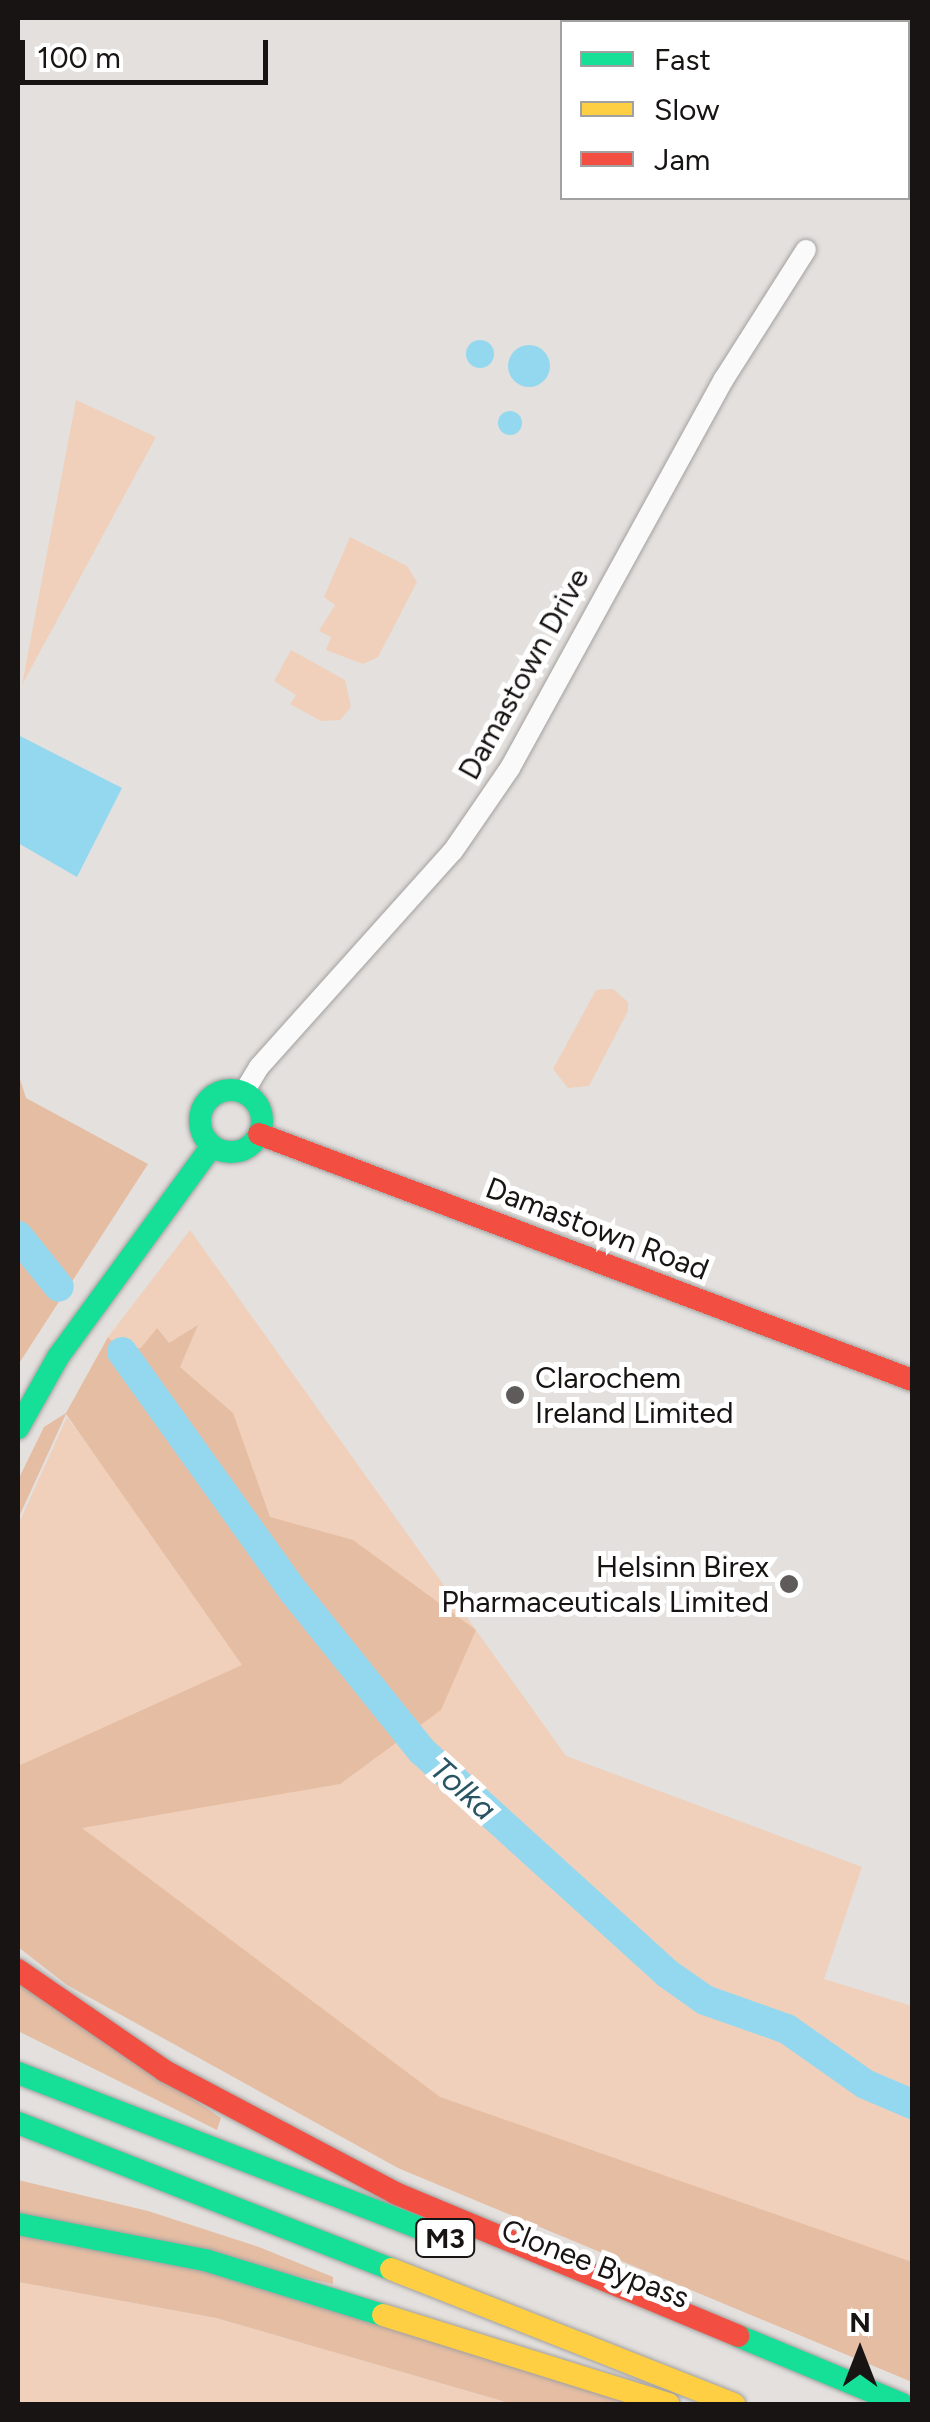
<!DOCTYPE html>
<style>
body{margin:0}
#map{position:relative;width:930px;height:2422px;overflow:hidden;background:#e3e0de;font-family:Figtree,sans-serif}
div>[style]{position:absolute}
.green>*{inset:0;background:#f0d0bb}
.forest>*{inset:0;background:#e5bda3}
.water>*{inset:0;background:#94d8f0}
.round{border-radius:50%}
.river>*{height:30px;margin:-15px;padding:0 15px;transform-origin:15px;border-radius:15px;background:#94d8f0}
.roads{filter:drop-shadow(0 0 2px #a3a09e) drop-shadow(0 0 2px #a3a09e)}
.street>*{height:20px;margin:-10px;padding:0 10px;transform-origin:10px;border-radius:10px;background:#fbfafa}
.fast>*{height:22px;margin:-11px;padding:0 11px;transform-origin:11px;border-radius:11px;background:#16e098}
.fast>.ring{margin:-11px;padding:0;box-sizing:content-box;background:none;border:22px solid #16e098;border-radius:50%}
.slow>*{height:22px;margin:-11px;padding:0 11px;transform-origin:11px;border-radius:11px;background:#ffcf43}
.jam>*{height:22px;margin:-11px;padding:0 11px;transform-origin:11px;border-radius:11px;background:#f24e42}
.dots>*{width:28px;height:28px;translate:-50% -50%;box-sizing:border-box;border:5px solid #fff;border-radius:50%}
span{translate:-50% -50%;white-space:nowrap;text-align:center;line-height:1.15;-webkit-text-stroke:10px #fff;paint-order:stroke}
.shield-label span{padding:2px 8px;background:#fff;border:2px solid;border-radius:8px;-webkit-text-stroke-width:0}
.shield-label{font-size:28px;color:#171413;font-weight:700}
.street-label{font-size:30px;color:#171413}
.poi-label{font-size:30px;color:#171413}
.left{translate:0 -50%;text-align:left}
.right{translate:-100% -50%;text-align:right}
.water-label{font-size:32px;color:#295463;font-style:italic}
.frame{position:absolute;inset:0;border:20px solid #171413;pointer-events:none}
.legend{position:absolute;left:560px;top:20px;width:350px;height:180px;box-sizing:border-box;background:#fff;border:2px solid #a2a1a1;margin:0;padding:12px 18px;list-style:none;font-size:30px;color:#171413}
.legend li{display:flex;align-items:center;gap:20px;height:50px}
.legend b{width:50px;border:2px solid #a2a1a1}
.north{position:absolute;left:810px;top:2302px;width:100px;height:100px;-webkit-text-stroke:8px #fff;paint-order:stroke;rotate:0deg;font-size:28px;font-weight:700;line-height:40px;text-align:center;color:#171413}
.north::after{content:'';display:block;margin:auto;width:35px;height:45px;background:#171413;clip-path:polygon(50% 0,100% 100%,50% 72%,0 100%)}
.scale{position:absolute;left:20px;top:40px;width:248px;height:45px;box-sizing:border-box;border:5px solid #171413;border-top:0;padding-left:12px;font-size:30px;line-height:35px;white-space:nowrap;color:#171413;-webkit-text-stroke:8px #fff;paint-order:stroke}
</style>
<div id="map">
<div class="green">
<i style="clip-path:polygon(76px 400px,156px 437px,22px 685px)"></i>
<i style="clip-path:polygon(350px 537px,407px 566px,417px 582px,378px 657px,363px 664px,326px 650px,331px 637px,319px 631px,335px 605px,324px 597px)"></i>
<i style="clip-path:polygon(291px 650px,345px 680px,351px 707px,340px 720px,321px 721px,290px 704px,296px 695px,274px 681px)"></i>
<i style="clip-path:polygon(613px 989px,628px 1002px,628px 1011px,589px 1086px,568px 1088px,553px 1069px,596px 990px)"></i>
<i style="clip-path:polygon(190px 1230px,566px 1756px,862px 1867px,824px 1979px,912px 2006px,912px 2091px,858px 2066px,794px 2022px,719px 1999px,669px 1970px,545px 1845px,508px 1824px,407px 1717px,108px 1337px)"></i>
<i style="clip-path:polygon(67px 1417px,279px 1704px,382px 1728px,671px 1985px,697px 2002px,777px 2029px,881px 2102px,912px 2110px,912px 2370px,18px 1900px,18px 1525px)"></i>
<i style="clip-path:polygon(18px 2282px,216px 2318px,513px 2404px,18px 2404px)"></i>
</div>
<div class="forest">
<i style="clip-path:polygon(18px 1073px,26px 1098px,148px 1164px,18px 1365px)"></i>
<i style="clip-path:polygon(198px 1325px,180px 1367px,233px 1413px,270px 1517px,353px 1540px,476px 1630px,441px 1710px,340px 1784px,82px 1828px,440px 2097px,912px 2262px,912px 2382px,398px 2168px,67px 1985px,18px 1947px,18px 1766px,242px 1665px,66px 1414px,18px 1519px,18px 1480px,44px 1427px,66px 1413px,108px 1337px,119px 1348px,141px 1348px,157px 1328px,169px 1343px)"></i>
<i style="clip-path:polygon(18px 1981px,221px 2118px,217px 2130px,18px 2031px)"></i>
<i style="clip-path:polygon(18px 2180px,148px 2211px,259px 2247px,333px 2277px,333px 2284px,18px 2216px)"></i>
<i style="clip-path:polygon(18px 2234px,210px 2272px,635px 2404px,513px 2404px,216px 2318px,18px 2282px)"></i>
</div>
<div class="water">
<i class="round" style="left:466px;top:340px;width:28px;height:28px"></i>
<i class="round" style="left:508px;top:345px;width:42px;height:42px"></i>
<i class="round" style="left:498px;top:411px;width:24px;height:24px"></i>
<i style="clip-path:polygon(18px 735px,122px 788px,77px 877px,18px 843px)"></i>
</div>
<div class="river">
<i style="left:886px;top:18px;width:7px;rotate:34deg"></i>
<i style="left:18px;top:1236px;width:65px;rotate:51.2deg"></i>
<i style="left:122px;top:1352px;width:295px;rotate:54.4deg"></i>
<i style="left:294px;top:1592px;width:204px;rotate:51.2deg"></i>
<i style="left:422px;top:1751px;width:332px;rotate:42.2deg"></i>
<i style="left:668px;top:1974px;width:45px;rotate:35.1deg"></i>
<i style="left:705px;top:2000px;width:87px;rotate:19.5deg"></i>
<i style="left:787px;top:2029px;width:95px;rotate:35.2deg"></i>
<i style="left:865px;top:2084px;width:51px;rotate:23.1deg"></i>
</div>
<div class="roads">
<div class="street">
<i style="left:244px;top:1092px;width:29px;rotate:-59deg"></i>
<i style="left:259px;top:1067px;width:290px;rotate:-48.1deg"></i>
<i style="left:453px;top:851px;width:101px;rotate:-55.5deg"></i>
<i style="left:510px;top:768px;width:444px;rotate:-61.2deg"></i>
<i style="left:724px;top:379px;width:153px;rotate:-57.6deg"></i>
</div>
<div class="fast">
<i class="ring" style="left:200px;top:1090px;width:40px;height:40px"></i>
<i style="left:18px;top:1428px;width:81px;rotate:-60.6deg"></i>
<i style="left:58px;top:1357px;width:261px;rotate:-53.9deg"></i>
<i style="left:18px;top:2073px;width:433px;rotate:21.1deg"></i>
<i style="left:18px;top:2123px;width:401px;rotate:21.4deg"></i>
<i style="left:18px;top:2224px;width:190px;rotate:10.9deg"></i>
<i style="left:205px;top:2260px;width:186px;rotate:17.2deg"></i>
<i style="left:738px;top:2336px;width:178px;rotate:22.5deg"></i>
</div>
<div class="slow">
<i style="left:391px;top:2269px;width:369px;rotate:21.5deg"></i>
<i style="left:383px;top:2315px;width:299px;rotate:17.3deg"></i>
</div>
<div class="jam">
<i style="left:259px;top:1134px;width:698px;rotate:20.64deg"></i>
<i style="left:18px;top:1970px;width:178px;rotate:34.5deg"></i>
<i style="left:165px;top:2071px;width:260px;rotate:27.9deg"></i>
<i style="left:395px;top:2193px;width:372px;rotate:22.6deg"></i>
</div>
</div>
<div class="dots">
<i style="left:515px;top:1395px;background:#5e5b5a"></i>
<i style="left:789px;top:1584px;background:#5e5b5a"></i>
</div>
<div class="shield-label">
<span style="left:445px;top:2238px">M3</span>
</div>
<div class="street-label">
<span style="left:524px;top:674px;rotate:-61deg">Damastown Drive</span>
<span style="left:597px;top:1229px;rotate:21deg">Damastown Road</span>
<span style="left:595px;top:2264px;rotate:21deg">Clonee Bypass</span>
</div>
<div class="poi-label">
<span class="left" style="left:535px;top:1395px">Clarochem<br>Ireland Limited</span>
<span class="right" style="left:769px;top:1584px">Helsinn Birex<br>Pharmaceuticals Limited</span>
</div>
<div class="water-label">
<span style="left:463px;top:1789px;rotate:42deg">Tolka</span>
</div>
<div class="frame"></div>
<ul class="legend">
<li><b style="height:12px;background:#16e098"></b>Fast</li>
<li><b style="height:12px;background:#ffcf43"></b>Slow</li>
<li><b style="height:12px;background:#f24e42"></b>Jam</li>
</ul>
<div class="north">N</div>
<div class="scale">100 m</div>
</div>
